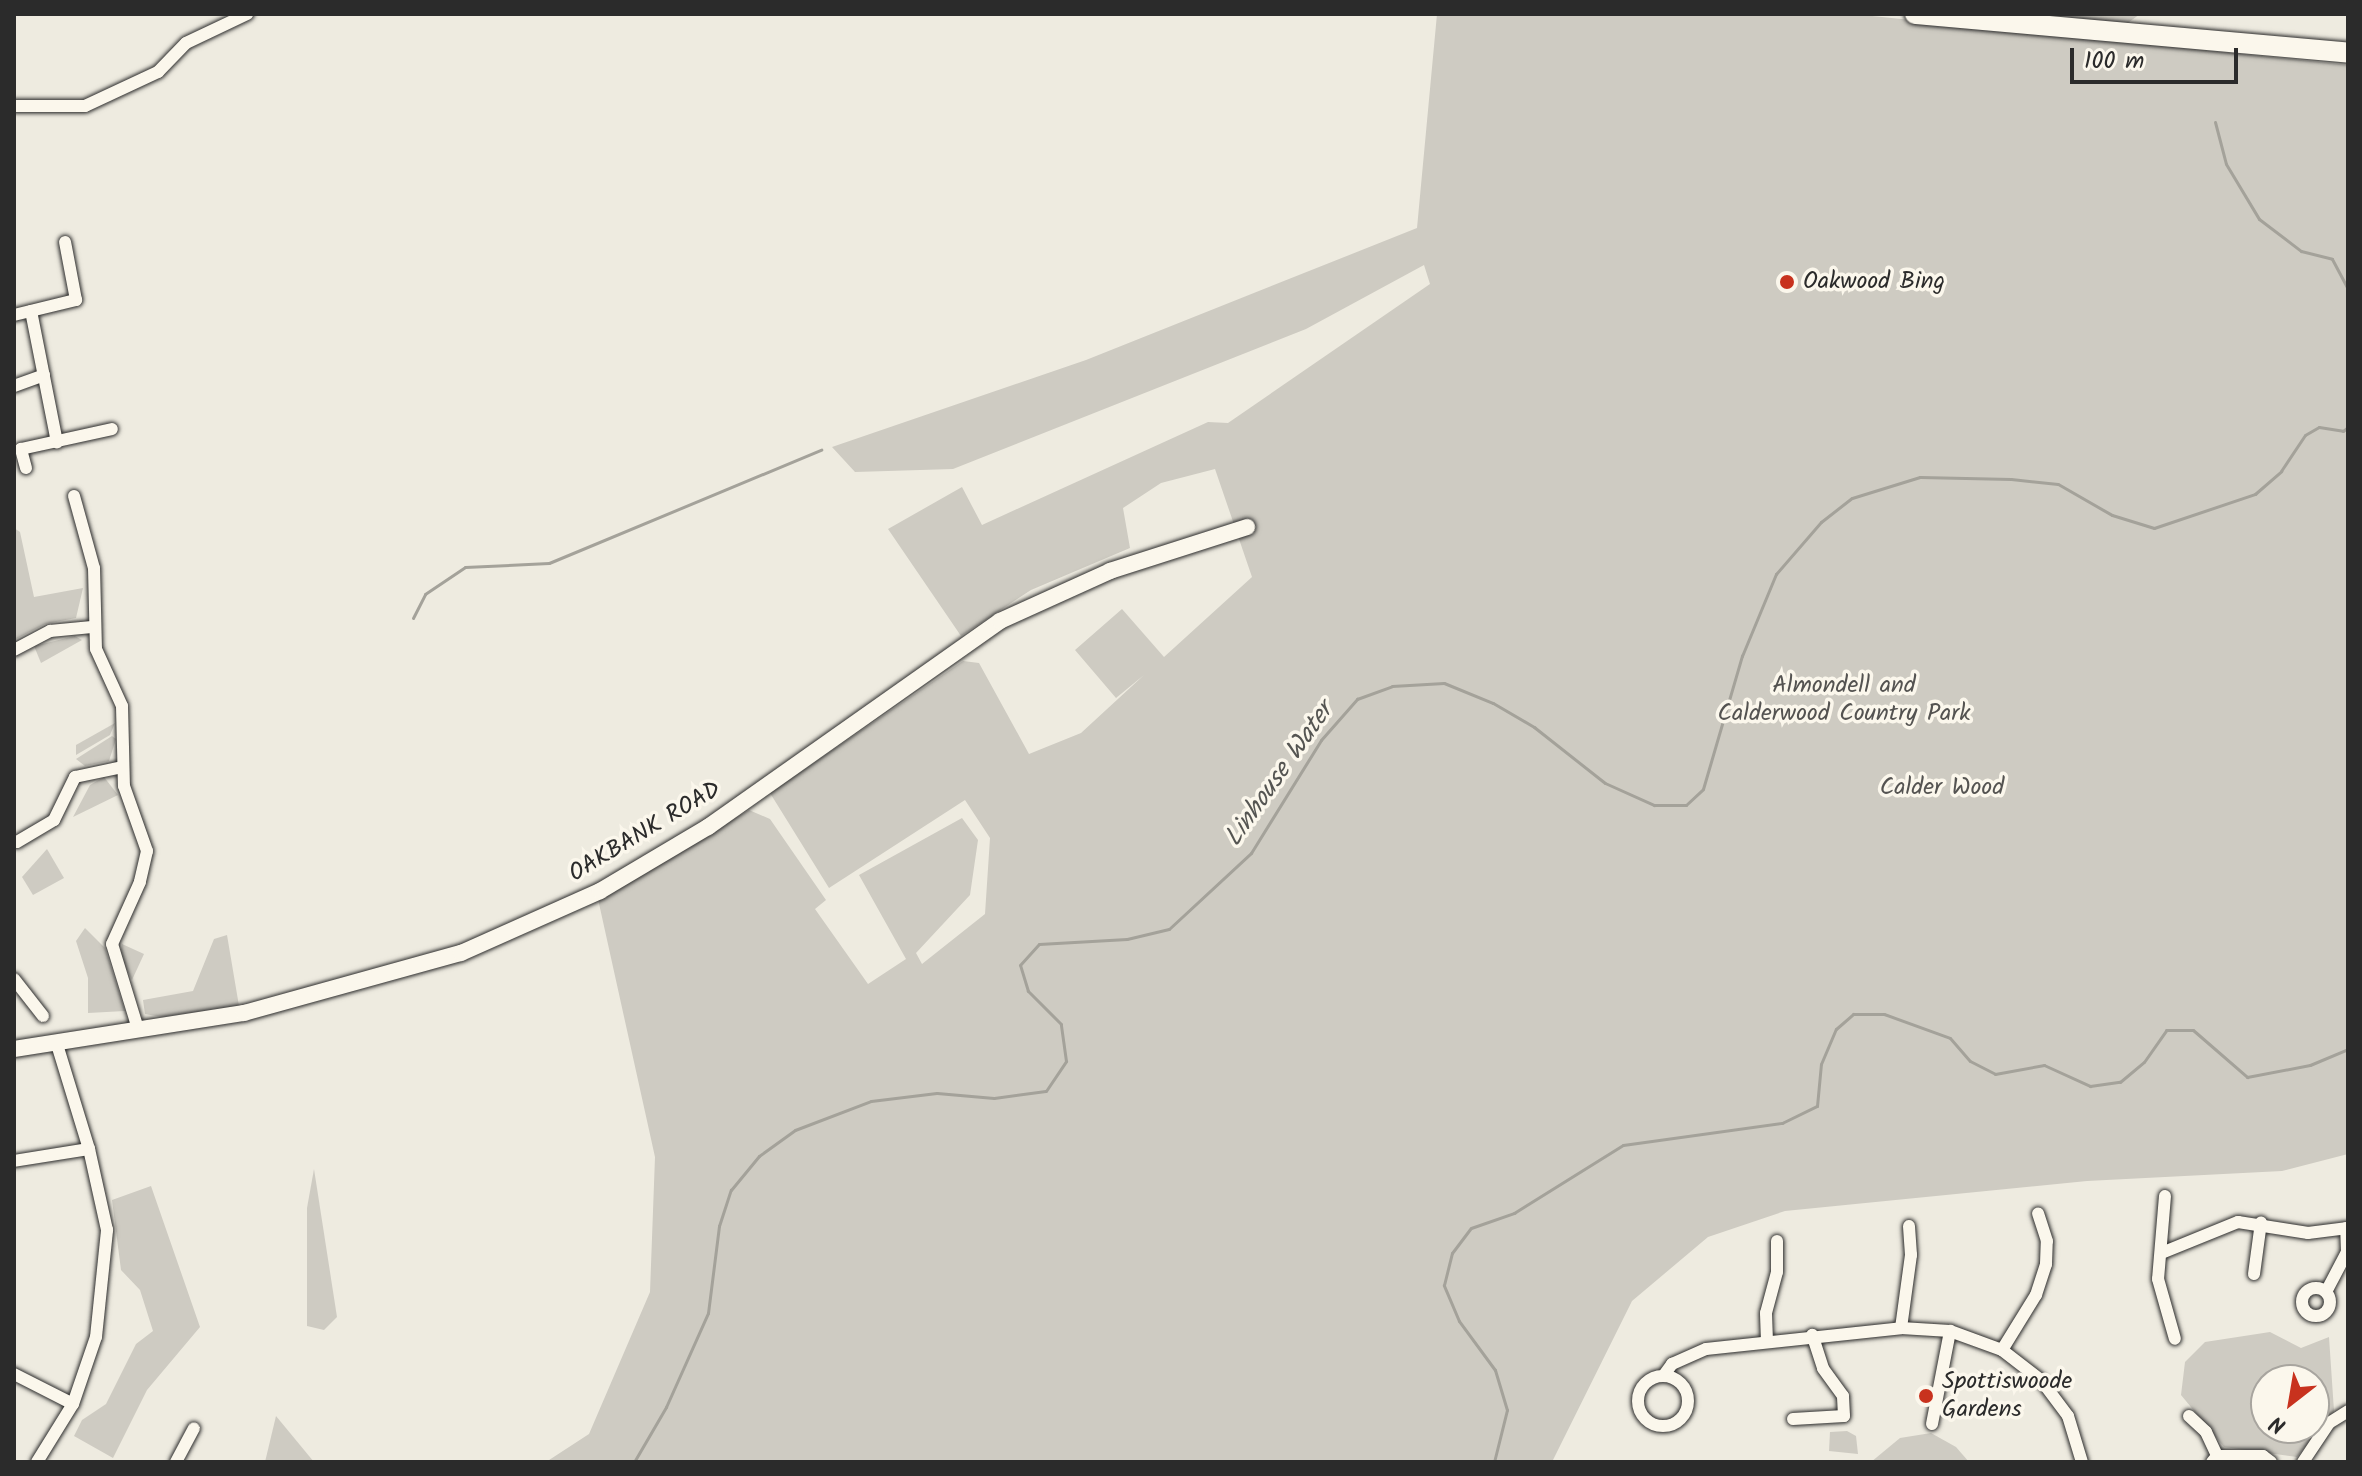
<!DOCTYPE html>
<style>
body{margin:0}
#map{position:relative;width:2362px;height:1476px;overflow:hidden;background:#eeebe0;font-family:Kalam,sans-serif}
div>[style]{position:absolute}
.green>*{inset:0;background:#cecbc2}
.stream>*{height:3px;margin:-1.5px;padding:0 1.5px;transform-origin:1.5px;border-radius:1.5px;background:#a4a29a}
.roads{filter:drop-shadow(0 0 2px #2b2b2b) drop-shadow(0 0 2px #2b2b2b)}
.minor>*{height:12px;margin:-6px;padding:0 6px;transform-origin:6px;border-radius:6px;background:#fbf7ec}
.minor>.ring{margin:-6px;padding:0;box-sizing:content-box;background:none;border:12px solid #fbf7ec;border-radius:50%}
.tertiary>*{height:16px;margin:-8px;padding:0 8px;transform-origin:8px;border-radius:8px;background:#fbf7ec}
.primary>*{height:20px;margin:-10px;padding:0 10px;transform-origin:10px;border-radius:10px;background:#fbf7ec}
.dots>*{width:22px;height:22px;translate:-50% -50%;box-sizing:border-box;border:4px solid #fbf7ec;border-radius:50%}
span{translate:-50% -50%;white-space:nowrap;text-align:center;line-height:1.15;-webkit-text-stroke:7px #fbf7ec;paint-order:stroke}
.poi-label{font-size:24px;color:#2b2b2b}
.left{translate:0 -50%;text-align:left}
.park-label{font-size:24px;color:#545351}
.street-label{font-size:24px;color:#2b2b2b}
.water-label{font-size:26px;color:#555552;font-style:italic}
.frame{position:absolute;inset:0;border:16px solid #2b2b2b;pointer-events:none}
.north{position:absolute;left:2250px;top:1364px;width:80px;height:80px;box-sizing:border-box;background:#fbf7ec;border:2px solid #a8a59f;border-radius:50%;rotate:211deg;font-size:22px;font-weight:700;line-height:32px;text-align:center;color:#2b2b2b}
.north::after{content:'';display:block;margin:auto;width:28px;height:36px;background:#c8321e;clip-path:polygon(50% 0,100% 100%,50% 72%,0 100%)}
.scale{position:absolute;left:2070px;top:48px;width:168px;height:36px;box-sizing:border-box;border:4px solid #2b2b2b;border-top:0;padding-left:10px;font-size:24px;line-height:28px;white-space:nowrap;color:#2b2b2b;-webkit-text-stroke:6px #fbf7ec;paint-order:stroke}
</style>
<div id="map">
<div class="green">
<i style="clip-path:polygon(1437px 14px,1853px 14px,2348px 65px,2348px 1154px,2282px 1171px,2087px 1181px,1785px 1211px,1708px 1237px,1632px 1301px,1552px 1462px,546px 1462px,589px 1434px,650px 1292px,655px 1157px,598px 899px,749px 810px,770px 819px,826px 900px,815px 909px,868px 984px,906px 959px,859px 875px,962px 818px,978px 840px,970px 895px,916px 953px,922px 964px,985px 914px,990px 838px,965px 800px,829px 888px,770px 793px,963px 661px,979px 663px,1029px 754px,1081px 733px,1144px 675px,1116px 698px,1075px 650px,1122px 609px,1164px 657px,1252px 577px,1215px 469px,1161px 483px,1123px 508px,1130px 548px,1031px 590px,961px 636px,888px 529px,962px 487px,982px 525px,1208px 422px,1228px 423px,1430px 284px,1424px 265px,1306px 329px,953px 469px,855px 472px,832px 447px,1086px 360px,1417px 228px)"></i>
<i style="clip-path:polygon(2035px 14px,2140px 14px,2125px 25px)"></i>
<i style="clip-path:polygon(14px 528px,20px 532px,34px 597px,83px 588px,76px 618px,45px 624px,14px 640px)"></i>
<i style="clip-path:polygon(75px 636px,82px 640px,41px 663px,34px 646px)"></i>
<i style="clip-path:polygon(115px 723px,110px 735px,76px 755px,76px 745px)"></i>
<i style="clip-path:polygon(112px 736px,116px 739px,109px 761px,85px 766px,76px 759px)"></i>
<i style="clip-path:polygon(104px 777px,118px 795px,73px 817px,90px 785px)"></i>
<i style="clip-path:polygon(47px 849px,64px 878px,33px 895px,22px 877px)"></i>
<i style="clip-path:polygon(85px 928px,105px 948px,125px 1011px,88px 1013px,88px 978px,76px 941px)"></i>
<i style="clip-path:polygon(227px 935px,239px 1006px,162px 1017px,145px 1014px,143px 1000px,193px 991px,214px 939px)"></i>
<i style="clip-path:polygon(122px 944px,144px 954px,132px 980px,120px 956px)"></i>
<i style="clip-path:polygon(314px 1169px,337px 1317px,324px 1330px,307px 1326px,307px 1208px)"></i>
<i style="clip-path:polygon(151px 1186px,200px 1327px,147px 1390px,113px 1458px,74px 1436px,82px 1420px,106px 1404px,136px 1344px,153px 1331px,140px 1290px,121px 1270px,112px 1200px)"></i>
<i style="clip-path:polygon(evenodd,2270px 1332px,2301px 1348px,2329px 1337px,2334px 1411px,2297px 1457px,2224px 1447px,2181px 1395px,2185px 1362px,2205px 1342px,2270px 1332px,2266px 1380px,2314px 1380px,2314px 1428px,2266px 1428px,2266px 1380px)"></i>
<i style="clip-path:polygon(276px 1416px,314px 1462px,265px 1462px)"></i>
<i style="clip-path:polygon(1847px 1431px,1856px 1436px,1858px 1454px,1829px 1451px,1830px 1432px)"></i>
<i style="clip-path:polygon(1931px 1433px,1956px 1447px,1969px 1462px,1871px 1462px,1900px 1438px)"></i>
</div>
<div class="stream">
<i style="left:2215px;top:122px;width:43px;rotate:75.3deg"></i>
<i style="left:2226px;top:164px;width:64px;rotate:59deg"></i>
<i style="left:2259px;top:219px;width:53px;rotate:37.3deg"></i>
<i style="left:2301px;top:251px;width:32px;rotate:14deg"></i>
<i style="left:2332px;top:259px;width:34px;rotate:62deg"></i>
<i style="left:413px;top:618px;width:27px;rotate:-63deg"></i>
<i style="left:425px;top:594px;width:48px;rotate:-34deg"></i>
<i style="left:465px;top:567px;width:84px;rotate:-2.7deg"></i>
<i style="left:549px;top:563px;width:295px;rotate:-22.6deg"></i>
<i style="left:634px;top:1462px;width:64px;rotate:-59.8deg"></i>
<i style="left:666px;top:1407px;width:103px;rotate:-65.9deg"></i>
<i style="left:708px;top:1313px;width:88px;rotate:-82.8deg"></i>
<i style="left:719px;top:1226px;width:38px;rotate:-72deg"></i>
<i style="left:731px;top:1190px;width:44px;rotate:-50.5deg"></i>
<i style="left:759px;top:1156px;width:44px;rotate:-35.8deg"></i>
<i style="left:795px;top:1130px;width:81px;rotate:-20.9deg"></i>
<i style="left:871px;top:1101px;width:66px;rotate:-6.9deg"></i>
<i style="left:937px;top:1093px;width:57px;rotate:5deg"></i>
<i style="left:994px;top:1098px;width:52px;rotate:-7.7deg"></i>
<i style="left:1046px;top:1091px;width:36px;rotate:-56deg"></i>
<i style="left:1066px;top:1061px;width:37px;rotate:-98deg"></i>
<i style="left:1061px;top:1024px;width:47px;rotate:-135deg"></i>
<i style="left:1028px;top:991px;width:27px;rotate:-107deg"></i>
<i style="left:1020px;top:965px;width:28px;rotate:-48deg"></i>
<i style="left:1039px;top:944px;width:88px;rotate:-3.3deg"></i>
<i style="left:1127px;top:939px;width:43px;rotate:-13.4deg"></i>
<i style="left:1169px;top:929px;width:112px;rotate:-42.8deg"></i>
<i style="left:1251px;top:853px;width:133px;rotate:-58.2deg"></i>
<i style="left:1321px;top:740px;width:55px;rotate:-48.7deg"></i>
<i style="left:1357px;top:699px;width:37px;rotate:-20deg"></i>
<i style="left:1392px;top:686px;width:52px;rotate:-3.3deg"></i>
<i style="left:1444px;top:683px;width:53px;rotate:22.2deg"></i>
<i style="left:1493px;top:703px;width:48px;rotate:30.3deg"></i>
<i style="left:1534px;top:727px;width:90px;rotate:38.3deg"></i>
<i style="left:1605px;top:783px;width:54px;rotate:24.2deg"></i>
<i style="left:1654px;top:805px;width:32px"></i>
<i style="left:1686px;top:805px;width:23px;rotate:-43deg"></i>
<i style="left:1703px;top:789px;width:139px;rotate:-73.7deg"></i>
<i style="left:1742px;top:656px;width:89px;rotate:-67.5deg"></i>
<i style="left:1776px;top:574px;width:69px;rotate:-49.1deg"></i>
<i style="left:1821px;top:522px;width:39px;rotate:-38deg"></i>
<i style="left:1852px;top:498px;width:71px;rotate:-17.2deg"></i>
<i style="left:1920px;top:477px;width:91px;rotate:1.3deg"></i>
<i style="left:2011px;top:479px;width:47px;rotate:6.1deg"></i>
<i style="left:2058px;top:484px;width:62px;rotate:29.9deg"></i>
<i style="left:2112px;top:515px;width:44px;rotate:17.2deg"></i>
<i style="left:2154px;top:528px;width:107px;rotate:-18.6deg"></i>
<i style="left:2255px;top:494px;width:35px;rotate:-41deg"></i>
<i style="left:2281px;top:471px;width:43px;rotate:-56.3deg"></i>
<i style="left:2305px;top:435px;width:16px;rotate:-30deg"></i>
<i style="left:2319px;top:427px;width:24px;rotate:9deg"></i>
<i style="left:2343px;top:431px;width:6px;rotate:-39deg"></i>
<i style="left:1494px;top:1462px;width:54px;rotate:-76deg"></i>
<i style="left:1507px;top:1410px;width:42px;rotate:-106.7deg"></i>
<i style="left:1495px;top:1370px;width:61px;rotate:-126.3deg"></i>
<i style="left:1459px;top:1321px;width:39px;rotate:-113deg"></i>
<i style="left:1444px;top:1285px;width:33px;rotate:-76deg"></i>
<i style="left:1452px;top:1253px;width:31px;rotate:-53deg"></i>
<i style="left:1471px;top:1228px;width:46px;rotate:-19.2deg"></i>
<i style="left:1514px;top:1213px;width:128px;rotate:-32deg"></i>
<i style="left:1623px;top:1145px;width:161px;rotate:-7.9deg"></i>
<i style="left:1782px;top:1123px;width:39px;rotate:-26deg"></i>
<i style="left:1817px;top:1106px;width:42px;rotate:-84.6deg"></i>
<i style="left:1821px;top:1064px;width:38px;rotate:-67deg"></i>
<i style="left:1836px;top:1029px;width:23px;rotate:-41deg"></i>
<i style="left:1853px;top:1014px;width:31px"></i>
<i style="left:1884px;top:1014px;width:70px;rotate:20deg"></i>
<i style="left:1950px;top:1038px;width:30px;rotate:49deg"></i>
<i style="left:1970px;top:1061px;width:28px;rotate:27deg"></i>
<i style="left:1995px;top:1074px;width:50px;rotate:-10.4deg"></i>
<i style="left:2044px;top:1065px;width:51px;rotate:24.5deg"></i>
<i style="left:2090px;top:1086px;width:30px;rotate:-8deg"></i>
<i style="left:2120px;top:1082px;width:31px;rotate:-40deg"></i>
<i style="left:2144px;top:1062px;width:39px;rotate:-55deg"></i>
<i style="left:2166px;top:1030px;width:27px"></i>
<i style="left:2193px;top:1030px;width:72px;rotate:41deg"></i>
<i style="left:2247px;top:1077px;width:64px;rotate:-10.8deg"></i>
<i style="left:2310px;top:1065px;width:41px;rotate:-22.8deg"></i>
</div>
<div class="roads">
<div class="minor">
<i style="left:14px;top:106px;width:71px"></i>
<i style="left:85px;top:106px;width:81px;rotate:-25deg"></i>
<i style="left:158px;top:72px;width:40px;rotate:-46deg"></i>
<i style="left:186px;top:43px;width:68px;rotate:-25.4deg"></i>
<i style="left:31px;top:311px;width:134px;rotate:78.8deg"></i>
<i style="left:14px;top:315px;width:64px;rotate:-13.6deg"></i>
<i style="left:76px;top:300px;width:59px;rotate:-100.7deg"></i>
<i style="left:14px;top:386px;width:32px;rotate:-20deg"></i>
<i style="left:26px;top:468px;width:20px;rotate:-105deg"></i>
<i style="left:21px;top:449px;width:93px;rotate:-12.4deg"></i>
<i style="left:74px;top:496px;width:75px;rotate:74.5deg"></i>
<i style="left:94px;top:568px;width:81px;rotate:88.6deg"></i>
<i style="left:96px;top:649px;width:63px;rotate:65.5deg"></i>
<i style="left:122px;top:706px;width:80px;rotate:88.6deg"></i>
<i style="left:124px;top:786px;width:69px;rotate:70.5deg"></i>
<i style="left:147px;top:851px;width:32px;rotate:103deg"></i>
<i style="left:140px;top:882px;width:68px;rotate:114.3deg"></i>
<i style="left:112px;top:944px;width:89px;rotate:73deg"></i>
<i style="left:14px;top:650px;width:41px;rotate:-27.8deg"></i>
<i style="left:50px;top:631px;width:42px;rotate:-5.4deg"></i>
<i style="left:17px;top:842px;width:43px;rotate:-30.7deg"></i>
<i style="left:54px;top:820px;width:48px;rotate:-64deg"></i>
<i style="left:75px;top:777px;width:48px;rotate:-12deg"></i>
<i style="left:14px;top:979px;width:47px;rotate:51.9deg"></i>
<i style="left:14px;top:1161px;width:76px;rotate:-9.1deg"></i>
<i style="left:2165px;top:1196px;width:83px;rotate:94.8deg"></i>
<i style="left:2158px;top:1279px;width:62px;rotate:74.2deg"></i>
<i style="left:2164px;top:1252px;width:80px;rotate:-22.1deg"></i>
<i style="left:2238px;top:1222px;width:71px;rotate:8.9deg"></i>
<i style="left:2308px;top:1233px;width:40px;rotate:-7.1deg"></i>
<i style="left:2254px;top:1274px;width:52px;rotate:-82.3deg"></i>
<i class="ring" style="left:2302px;top:1288px;width:16px;height:16px"></i>
<i style="left:2326px;top:1292px;width:45px;rotate:-62.3deg"></i>
<i style="left:2347px;top:1252px;width:24px;rotate:-92deg"></i>
<i style="left:1901px;top:1328px;width:74px;rotate:-82.2deg"></i>
<i style="left:1911px;top:1255px;width:29px;rotate:-94deg"></i>
<i style="left:1767px;top:1342px;width:29px;rotate:-92deg"></i>
<i style="left:1766px;top:1313px;width:42px;rotate:-75deg"></i>
<i style="left:1777px;top:1272px;width:31px;rotate:-90deg"></i>
<i style="left:2002px;top:1350px;width:65px;rotate:-58.3deg"></i>
<i style="left:2036px;top:1295px;width:33px;rotate:-72deg"></i>
<i style="left:2046px;top:1264px;width:23px;rotate:-88deg"></i>
<i style="left:2047px;top:1241px;width:29px;rotate:-108deg"></i>
<i style="left:14px;top:1374px;width:66px;rotate:27deg"></i>
<i style="left:1664px;top:1375px;width:14px;rotate:-54deg"></i>
<i style="left:1672px;top:1364px;width:37px;rotate:-24deg"></i>
<i style="left:1706px;top:1349px;width:196px;rotate:-6.1deg"></i>
<i style="left:1901px;top:1328px;width:49px;rotate:3.5deg"></i>
<i style="left:1950px;top:1331px;width:55px;rotate:20.1deg"></i>
<i style="left:2002px;top:1350px;width:49px;rotate:37.6deg"></i>
<i style="left:2041px;top:1380px;width:45px;rotate:53.1deg"></i>
<i style="left:2068px;top:1416px;width:48px;rotate:73.1deg"></i>
<i class="ring" style="left:1638px;top:1376px;width:38px;height:38px"></i>
<i style="left:2189px;top:1416px;width:23px;rotate:43deg"></i>
<i style="left:2206px;top:1432px;width:26px;rotate:65deg"></i>
<i style="left:1793px;top:1419px;width:51px;rotate:-3.4deg"></i>
<i style="left:1844px;top:1416px;width:20px;rotate:-93deg"></i>
<i style="left:1843px;top:1396px;width:34px;rotate:-126deg"></i>
<i style="left:1823px;top:1368px;width:35px;rotate:-108deg"></i>
<i style="left:1932px;top:1424px;width:95px;rotate:-79deg"></i>
<i style="left:37px;top:1462px;width:68px;rotate:-58.2deg"></i>
<i style="left:73px;top:1404px;width:71px;rotate:-71.1deg"></i>
<i style="left:96px;top:1337px;width:108px;rotate:-84.1deg"></i>
<i style="left:107px;top:1230px;width:83px;rotate:-102.5deg"></i>
<i style="left:89px;top:1149px;width:113px;rotate:-107deg"></i>
<i style="left:176px;top:1462px;width:38px;rotate:-62deg"></i>
<i style="left:2212px;top:1462px;width:8px;rotate:-50deg"></i>
<i style="left:2217px;top:1456px;width:46px"></i>
<i style="left:2263px;top:1456px;width:10px;rotate:37deg"></i>
<i style="left:2303px;top:1462px;width:47px;rotate:-56.3deg"></i>
<i style="left:2329px;top:1423px;width:22px;rotate:-32deg"></i>
</div>
<div class="tertiary">
<i style="left:14px;top:1049px;width:233px;rotate:-8.9deg"></i>
<i style="left:244px;top:1013px;width:225px;rotate:-15.5deg"></i>
<i style="left:461px;top:953px;width:152px;rotate:-24deg"></i>
<i style="left:600px;top:891px;width:126px;rotate:-30.7deg"></i>
<i style="left:708px;top:827px;width:357px;rotate:-35.2deg"></i>
<i style="left:1000px;top:621px;width:121px;rotate:-24.4deg"></i>
<i style="left:1110px;top:571px;width:144px;rotate:-17.8deg"></i>
</div>
<div class="primary">
<i style="left:1915px;top:14px;width:435px;rotate:5.1deg"></i>
</div>
</div>
<div class="dots">
<i style="left:1787px;top:282px;background:#c8321e"></i>
<i style="left:1926px;top:1396px;background:#c8321e"></i>
</div>
<div class="poi-label">
<span class="left" style="left:1803px;top:282px">Oakwood Bing</span>
<span class="left" style="left:1942px;top:1396px">Spottiswoode<br>Gardens</span>
</div>
<div class="park-label">
<span style="left:1844px;top:700px">Almondell and<br>Calderwood Country Park</span>
<span style="left:1942px;top:788px">Calder Wood</span>
</div>
<div class="street-label">
<span style="left:645px;top:832px;rotate:-31deg">OAKBANK ROAD</span>
</div>
<div class="water-label">
<span style="left:1280px;top:775px;rotate:-55deg">Linhouse Water</span>
</div>
<div class="frame"></div>
<div class="north">N</div>
<div class="scale">100 m</div>
</div>
